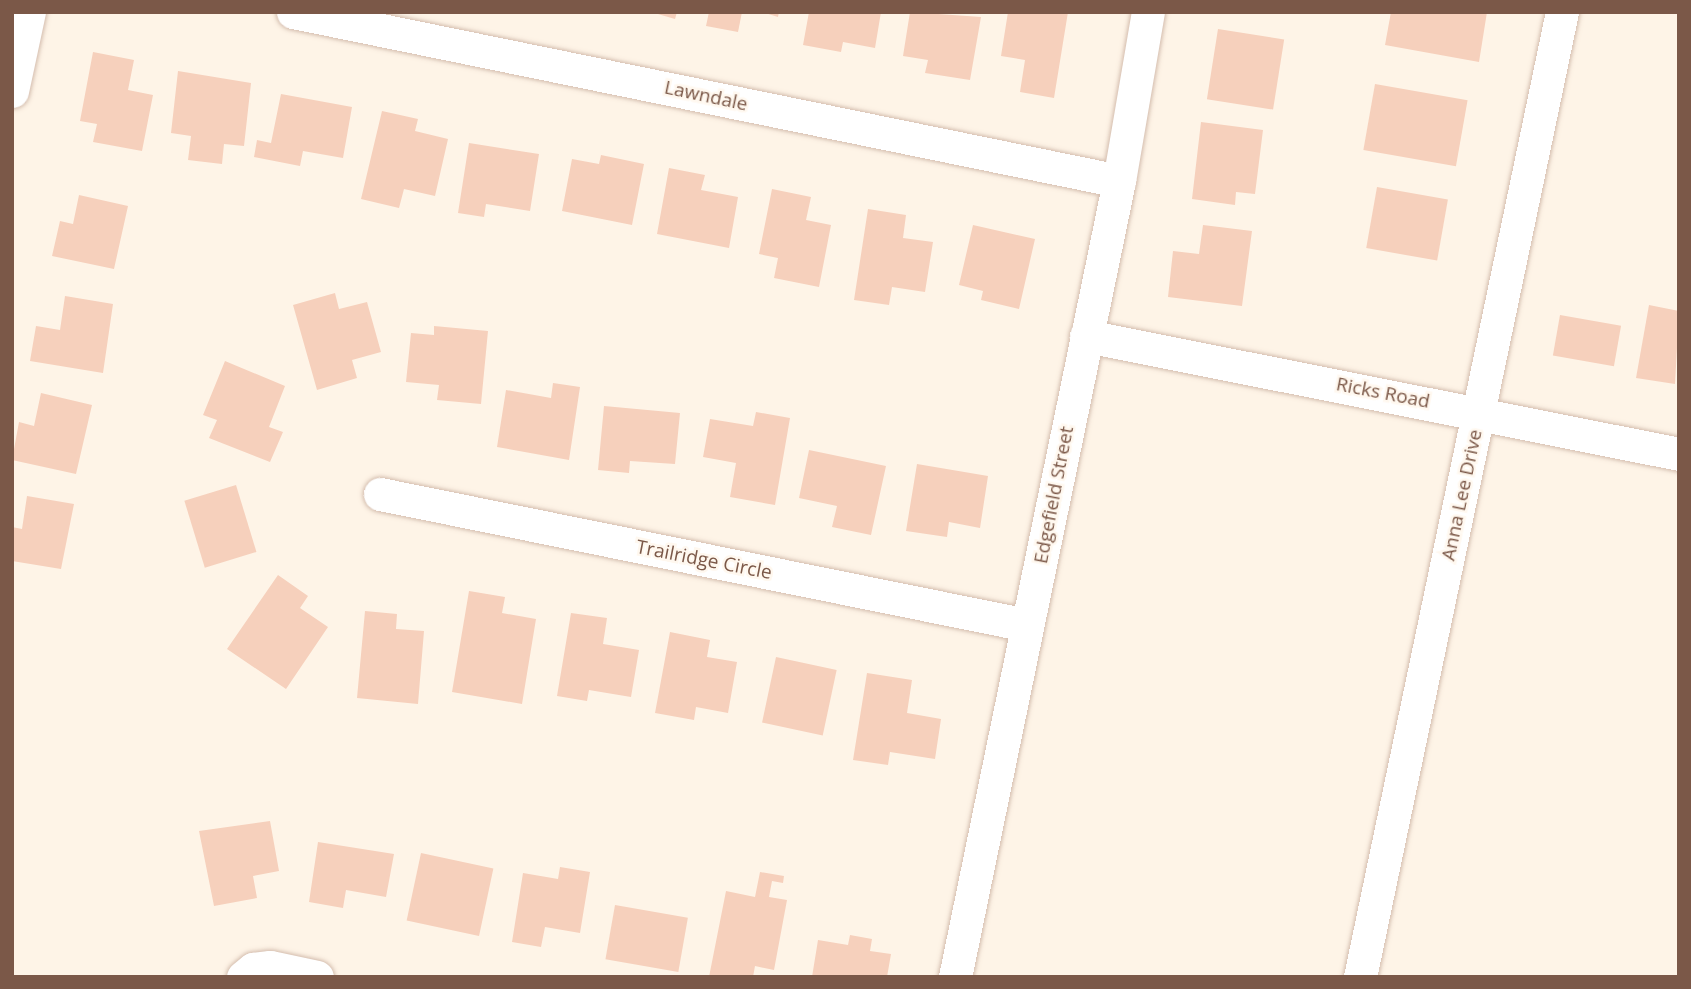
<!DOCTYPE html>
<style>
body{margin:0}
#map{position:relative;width:1691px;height:989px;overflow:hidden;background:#fef4e7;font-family:"Open Sans",sans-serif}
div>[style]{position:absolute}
.building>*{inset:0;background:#f6d0bc;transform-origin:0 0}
.roads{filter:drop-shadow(0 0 2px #d4bdae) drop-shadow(0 0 2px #d4bdae)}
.street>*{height:33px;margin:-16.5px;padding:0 16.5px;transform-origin:16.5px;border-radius:16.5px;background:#fff}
span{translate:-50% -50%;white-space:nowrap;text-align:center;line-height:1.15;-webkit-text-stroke:5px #fff8ef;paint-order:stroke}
.street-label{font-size:19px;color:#7b5848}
.frame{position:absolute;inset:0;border:14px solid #7b5848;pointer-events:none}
</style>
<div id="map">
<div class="building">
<i style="clip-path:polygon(651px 12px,677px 12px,675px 19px)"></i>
<i style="clip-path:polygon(709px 12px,742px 12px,738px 32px,706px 26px)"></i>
<i style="clip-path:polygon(762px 12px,779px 12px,778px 17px)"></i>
<i style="clip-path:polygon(809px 12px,881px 12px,875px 48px,843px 42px,841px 52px,803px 45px)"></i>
<i style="clip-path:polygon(910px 12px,981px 17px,970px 80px,925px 73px,928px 60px,903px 56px)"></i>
<i style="clip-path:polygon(1008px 12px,1068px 12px,1054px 98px,1020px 92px,1025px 60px,1001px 56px)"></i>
<i style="clip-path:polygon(1391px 12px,1487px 12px,1479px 62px,1385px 45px)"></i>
<i style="left:1218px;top:29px;width:67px;height:71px;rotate:9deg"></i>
<i style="clip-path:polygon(93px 52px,134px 60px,128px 90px,153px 95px,142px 151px,93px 142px,97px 124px,80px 121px)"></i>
<i style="clip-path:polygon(178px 71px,251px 83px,244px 146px,224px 144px,222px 164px,188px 160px,191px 136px,171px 133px)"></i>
<i style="left:1375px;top:84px;width:94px;height:67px;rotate:10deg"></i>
<i style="clip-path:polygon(281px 94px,352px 107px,343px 158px,303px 151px,300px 166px,254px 157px,257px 140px,271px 143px)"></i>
<i style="clip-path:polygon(382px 111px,418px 119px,415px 131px,448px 139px,435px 196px,404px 189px,399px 208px,361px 199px)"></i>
<i style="clip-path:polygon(1201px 122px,1263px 130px,1255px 194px,1236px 192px,1235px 205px,1192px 199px)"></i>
<i style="clip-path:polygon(469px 143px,539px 154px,530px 211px,486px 204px,484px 217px,458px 213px)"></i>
<i style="clip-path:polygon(601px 155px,644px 164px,632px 225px,562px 211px,572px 159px,599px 164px)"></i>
<i style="clip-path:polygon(669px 168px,705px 175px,701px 190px,738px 197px,729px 248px,657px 234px)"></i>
<i style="left:1377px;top:187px;width:72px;height:62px;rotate:10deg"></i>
<i style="clip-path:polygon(772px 189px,811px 197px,806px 220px,831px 225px,819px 287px,774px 278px,778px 258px,759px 254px)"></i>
<i style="clip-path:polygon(79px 195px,128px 206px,114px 269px,52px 256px,60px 221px,73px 224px)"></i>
<i style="clip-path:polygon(868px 209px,906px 215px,903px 238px,933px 242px,925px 292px,892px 287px,889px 305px,854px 300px)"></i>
<i style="clip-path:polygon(973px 225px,1035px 239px,1019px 309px,981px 300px,983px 291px,959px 285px)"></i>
<i style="clip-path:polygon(1203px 225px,1252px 231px,1242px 306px,1168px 297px,1173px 251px,1199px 254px)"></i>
<i style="clip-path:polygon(335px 293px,339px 309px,367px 302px,381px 352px,352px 360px,357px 378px,317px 390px,293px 305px)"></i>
<i style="clip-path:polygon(65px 296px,113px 304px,103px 373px,30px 361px,36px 326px,60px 330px)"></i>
<i style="clip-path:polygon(1649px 305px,1679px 311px,1675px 384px,1636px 378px)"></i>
<i style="left:1560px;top:315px;width:62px;height:41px;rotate:10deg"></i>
<i style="clip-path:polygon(434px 326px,488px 331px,481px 404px,437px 400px,439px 385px,406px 382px,411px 333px,434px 335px)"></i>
<i style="clip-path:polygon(225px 361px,285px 386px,269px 427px,283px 432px,270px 462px,209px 438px,217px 420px,203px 415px)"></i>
<i style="clip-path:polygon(553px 383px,580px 387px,569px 460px,497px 447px,506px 390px,551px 398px)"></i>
<i style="clip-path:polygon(41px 393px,92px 405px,76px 474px,12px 460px,19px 422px,34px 426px)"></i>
<i style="clip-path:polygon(604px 406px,680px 413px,675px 464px,630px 461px,629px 473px,598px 470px)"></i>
<i style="clip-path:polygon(756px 412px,790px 418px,775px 505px,730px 497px,736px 463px,703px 457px,710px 419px,753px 426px)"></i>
<i style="clip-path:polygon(809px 450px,886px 466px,871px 535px,832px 527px,837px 506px,799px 498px)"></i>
<i style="clip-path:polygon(917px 464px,988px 476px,980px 528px,949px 522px,947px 537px,906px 531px)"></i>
<i style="left:236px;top:485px;width:70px;height:54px;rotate:73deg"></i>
<i style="clip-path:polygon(27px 496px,74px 504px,61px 569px,12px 561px,12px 527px,22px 529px)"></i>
<i style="clip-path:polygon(278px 575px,308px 596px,300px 608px,328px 627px,286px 689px,227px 649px)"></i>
<i style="clip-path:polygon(469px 591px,505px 597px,502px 613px,536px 619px,522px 704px,452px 692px)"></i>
<i style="clip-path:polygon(365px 611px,397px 614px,396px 629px,424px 631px,418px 704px,357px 698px)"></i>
<i style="clip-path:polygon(571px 613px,607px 618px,603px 644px,639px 650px,631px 697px,589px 690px,587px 701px,557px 696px)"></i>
<i style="clip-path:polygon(670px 632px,710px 640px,707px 657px,737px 662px,728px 713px,696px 707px,694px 720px,655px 713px)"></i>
<i style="left:776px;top:657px;width:62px;height:67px;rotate:12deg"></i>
<i style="clip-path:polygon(867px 673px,912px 680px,907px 713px,941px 719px,935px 759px,890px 752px,888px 765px,853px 760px)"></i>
<i style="clip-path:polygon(270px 821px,279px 871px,253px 876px,257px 898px,214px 906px,199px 831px)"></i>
<i style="clip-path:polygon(318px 842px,394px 854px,386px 897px,346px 890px,343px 908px,309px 902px)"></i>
<i style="left:421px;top:853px;width:74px;height:69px;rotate:12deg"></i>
<i style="clip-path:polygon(560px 867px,590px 872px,580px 933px,545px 927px,541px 947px,512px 942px,523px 873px,558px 879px)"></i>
<i style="clip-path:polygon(760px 872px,784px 876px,783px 883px,772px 881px,769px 897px,787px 900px,774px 970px,755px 966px,753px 977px,709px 977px,726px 891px,755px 897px)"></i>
<i style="left:615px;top:905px;width:74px;height:55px;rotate:10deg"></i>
<i style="clip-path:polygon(850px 935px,872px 939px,870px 951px,891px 954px,887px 977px,812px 977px,818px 940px,848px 945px)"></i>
</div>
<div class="roads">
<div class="street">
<i style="left:293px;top:12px;width:843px;rotate:11.56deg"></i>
<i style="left:12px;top:91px;width:81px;rotate:-77.9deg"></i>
<i style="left:1086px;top:336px;width:605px;rotate:11.25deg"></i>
<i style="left:380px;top:494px;width:660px;rotate:11.45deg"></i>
<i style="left:243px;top:977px;width:13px;rotate:-39deg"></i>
<i style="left:253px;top:969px;width:17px;rotate:-7deg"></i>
<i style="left:270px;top:967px;width:48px;rotate:12deg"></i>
<i style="left:955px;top:977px;width:813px;rotate:-78.36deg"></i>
<i style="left:1119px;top:181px;width:171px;rotate:-80.3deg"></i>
<i style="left:1360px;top:977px;width:986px;rotate:-78.18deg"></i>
</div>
</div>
<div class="street-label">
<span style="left:706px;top:96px;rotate:12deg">Lawndale</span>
<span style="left:1383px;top:393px;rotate:11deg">Ricks Road</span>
<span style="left:1054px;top:495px;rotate:-79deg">Edgefield Street</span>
<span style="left:1462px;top:495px;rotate:-78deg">Anna Lee Drive</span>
<span style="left:704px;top:560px;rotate:11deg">Trailridge Circle</span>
</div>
<div class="frame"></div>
</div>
